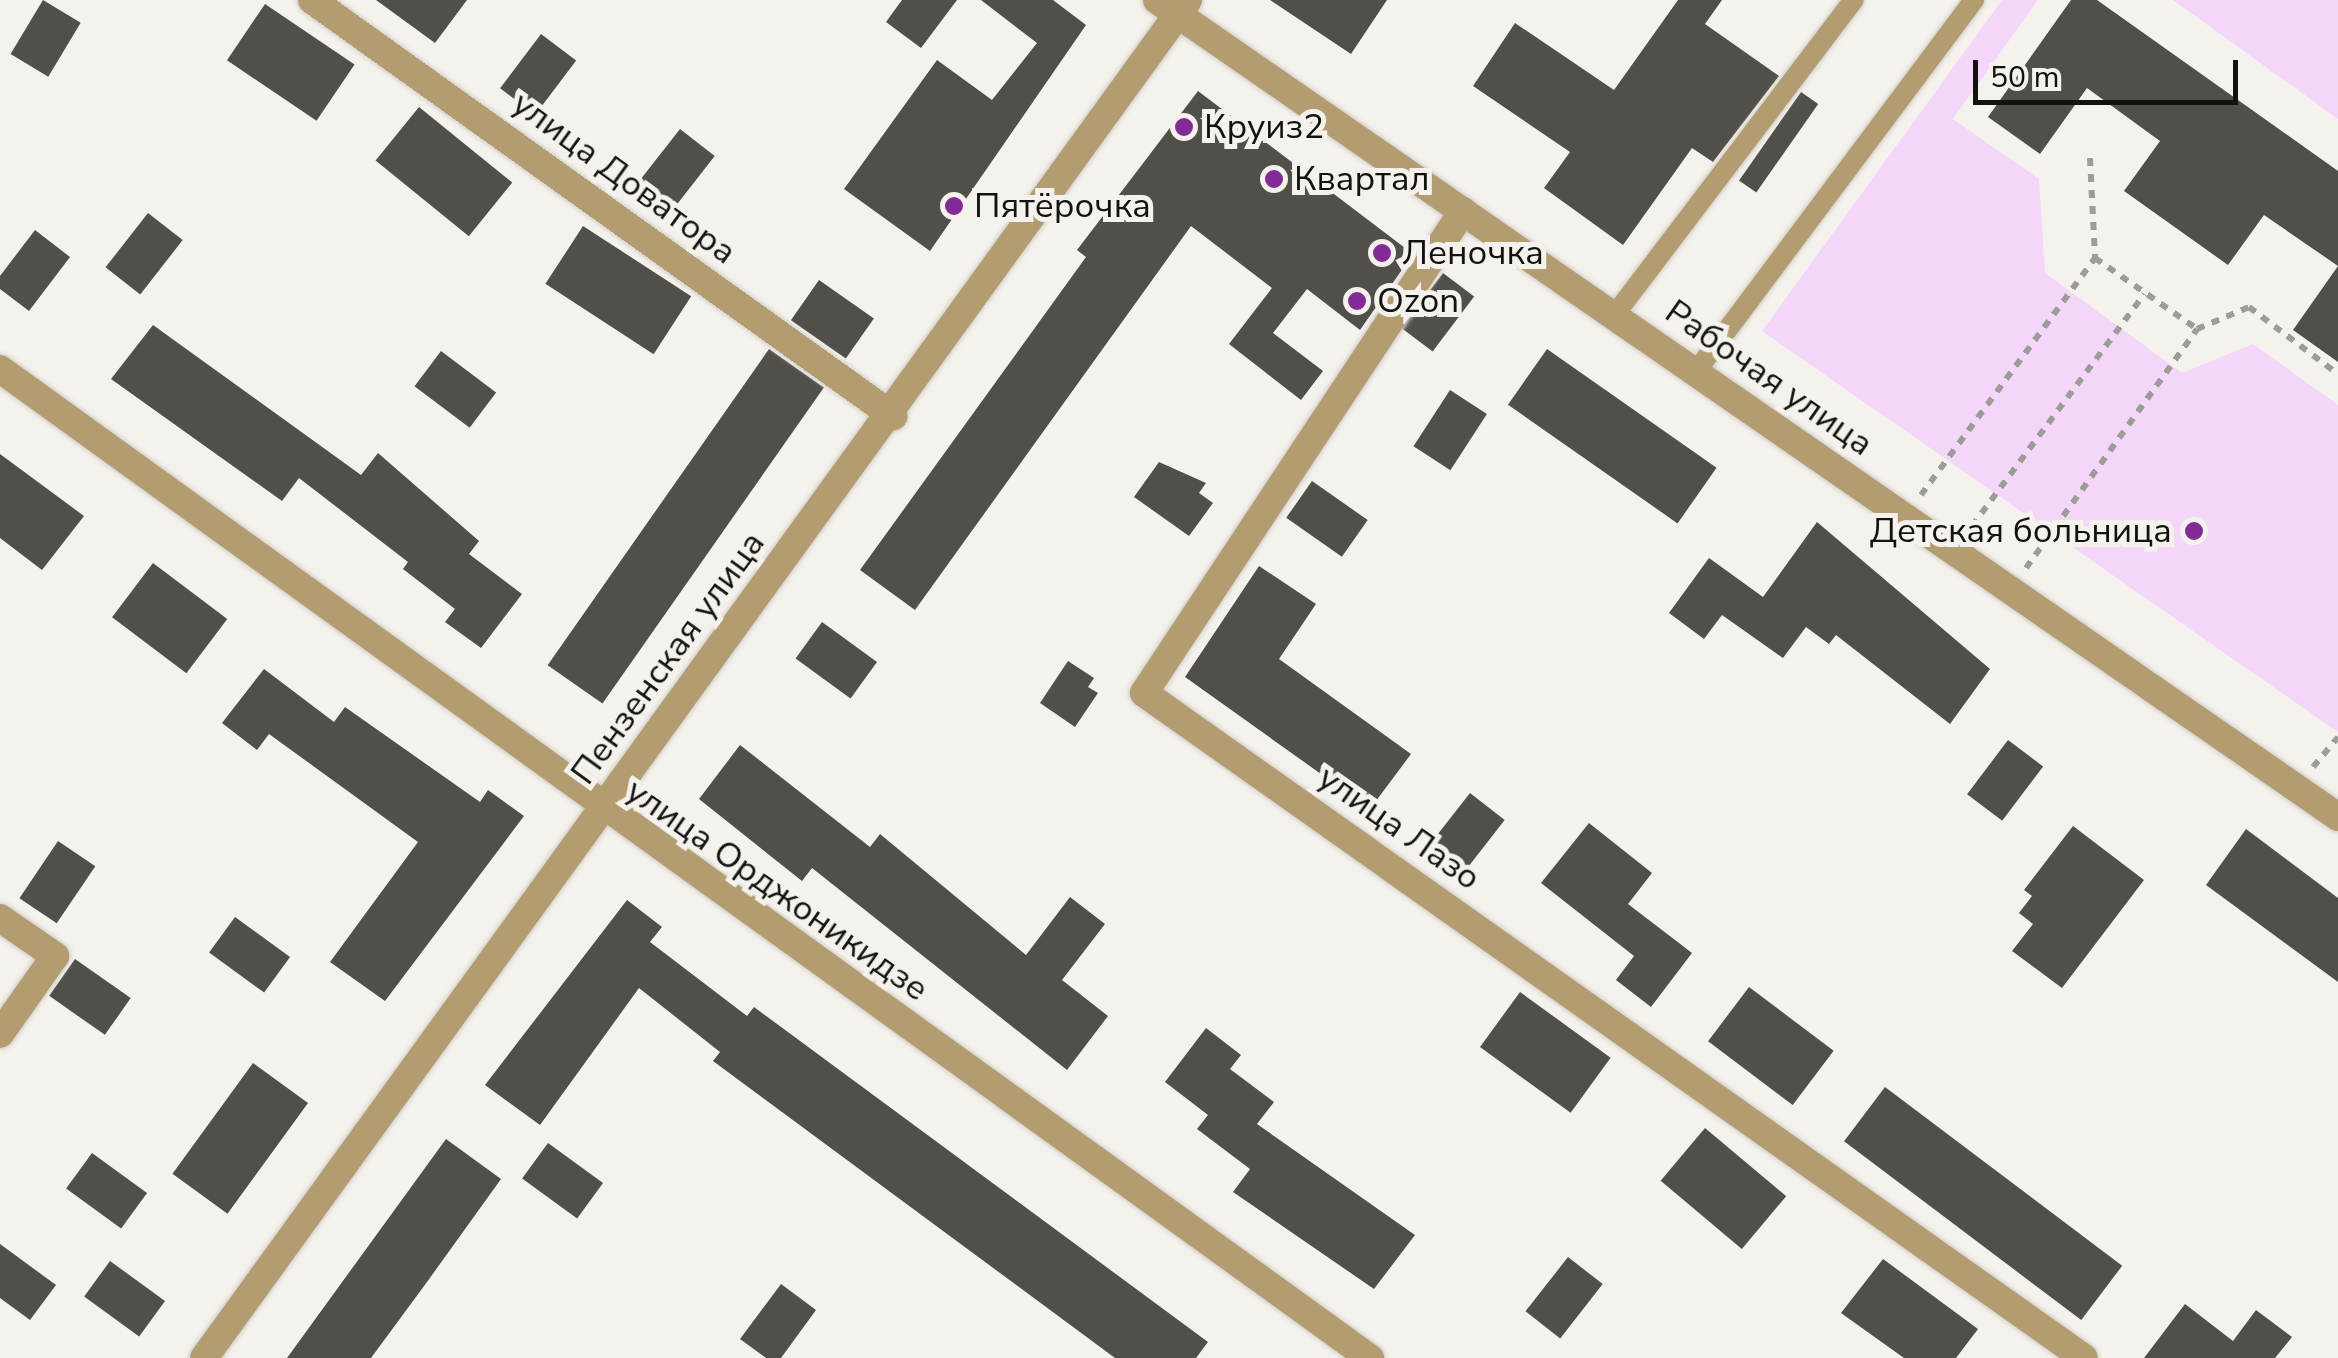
<!DOCTYPE html>
<meta charset="utf-8">
<style>
body{margin:0}
#map{position:relative;width:2338px;height:1358px;overflow:hidden;background:#f5f2ed;font-family:"Nunito Sans",sans-serif}
div>[style]{position:absolute}
.green>*{inset:0;background:#f3d6fa}
.building>*{inset:0;background:#514f4a;transform-origin:0 0}
.path>*{height:6px;margin-top:-3px;transform-origin:0;background:repeating-linear-gradient(90deg,#9e9c98 0 8px,transparent 0 16px)}
.roads{filter:drop-shadow(0 0 2px #d1ceca) drop-shadow(0 0 2px #d1ceca)}
.service>*{height:20px;margin:-10px;padding:0 10px;transform-origin:10px;border-radius:10px;background:#b39d70}
.minor>*{height:28px;margin:-14px;padding:0 14px;transform-origin:14px;border-radius:14px;background:#b39d70}
.tertiary>*{height:28px;margin:-14px;padding:0 14px;transform-origin:14px;border-radius:14px;background:#b39d70}
.dots>*{width:28px;height:28px;translate:-50% -50%;box-sizing:border-box;border:5px solid #f5f2ed;border-radius:50%}
span{translate:-50% -50%;white-space:nowrap;text-align:center;line-height:1.15;-webkit-text-stroke:10px #f5f2ed;paint-order:stroke}
.poi-label{font-size:35px;color:#131210}
.left{translate:0 -50%;text-align:left}
.right{translate:-100% -50%;text-align:right}
.street-label{font-size:35px;color:#131210}
.scale{position:absolute;left:1973px;top:60px;width:265px;height:45px;box-sizing:border-box;border:5px solid #131210;border-top:0;padding-left:12px;font-size:30px;line-height:35px;white-space:nowrap;color:#131210;-webkit-text-stroke:8px #f5f2ed;paint-order:stroke}
</style>
<div id="map">
<div class="green">
<i style="clip-path:polygon(2002px 0,2038px 0,1953px 119px,2039px 179px,2045px 273px,2182px 373px,2253px 344px,2338px 405px,2338px 732px,1762px 331px)"></i>
<i style="clip-path:polygon(2173px 0,2338px 0,2338px 119px)"></i>
</div>
<div class="building">
<i style="left:43px;top:0;width:44px;height:63px;rotate:31deg"></i>
<i style="clip-path:polygon(376px 0,467px 0,435px 43px)"></i>
<i style="clip-path:polygon(902px 0,957px 0,921px 48px,886px 22px)"></i>
<i style="clip-path:polygon(981px 0,1053px 0,1086px 25px,930px 251px,844px 189px,937px 60px,992px 100px,1037px 43px)"></i>
<i style="clip-path:polygon(1270px 0,1387px 0,1351px 54px)"></i>
<i style="clip-path:polygon(1678px 0,1722px 0,1705px 24px,1779px 76px,1713px 162px,1692px 148px,1623px 245px,1544px 188px,1570px 152px,1473px 86px,1515px 23px,1614px 90px)"></i>
<i style="clip-path:polygon(2071px 0,2097px 0,2338px 171px,2338px 362px,2293px 330px,2338px 266px,2264px 215px,2228px 265px,2124px 191px,2160px 141px,2087px 88px,2040px 154px,1988px 117px)"></i>
<i style="left:265px;top:4px;width:108px;height:68px;rotate:34deg"></i>
<i style="left:541px;top:34px;width:44px;height:68px;rotate:37deg"></i>
<i style="clip-path:polygon(1198px 91px,1413px 254px,1360px 330px,1307px 289px,1273px 333px,1323px 371px,1301px 400px,1229px 344px,1272px 288px,1191px 226px,915px 610px,860px 570px,1086px 257px,1077px 250px)"></i>
<i style="left:1801px;top:92px;width:21px;height:108px;rotate:35deg"></i>
<i style="left:419px;top:107px;width:120px;height:69px;rotate:39deg"></i>
<i style="left:680px;top:129px;width:44px;height:68px;rotate:38deg"></i>
<i style="left:148px;top:213px;width:44px;height:69px;rotate:38deg"></i>
<i style="left:583px;top:226px;width:129px;height:69px;rotate:33deg"></i>
<i style="clip-path:polygon(35px 230px,70px 257px,29px 311px,0 289px,0 276px)"></i>
<i style="left:1443px;top:273px;width:39px;height:69px;rotate:37deg"></i>
<i style="left:819px;top:280px;width:67px;height:49px;rotate:35deg"></i>
<i style="clip-path:polygon(153px 325px,361px 475px,378px 453px,479px 541px,469px 554px,522px 594px,481px 648px,445px 622px,455px 609px,403px 569px,408px 562px,299px 478px,282px 501px,111px 379px)"></i>
<i style="left:769px;top:349px;width:67px;height:386px;rotate:35deg"></i>
<i style="left:1547px;top:349px;width:207px;height:68px;rotate:35deg"></i>
<i style="left:441px;top:351px;width:69px;height:44px;rotate:37deg"></i>
<i style="left:1450px;top:390px;width:44px;height:67px;rotate:33deg"></i>
<i style="clip-path:polygon(0 454px,84px 516px,42px 570px,0 538px)"></i>
<i style="clip-path:polygon(1159px 462px,1206px 483px,1199px 493px,1213px 503px,1189px 536px,1134px 497px)"></i>
<i style="left:1312px;top:481px;width:68px;height:45px;rotate:35deg"></i>
<i style="clip-path:polygon(1817px 522px,1990px 669px,1950px 724px,1836px 635px,1829px 644px,1806px 627px,1783px 658px,1722px 615px,1704px 639px,1669px 613px,1709px 558px,1763px 597px)"></i>
<i style="left:153px;top:563px;width:93px;height:68px;rotate:37deg"></i>
<i style="clip-path:polygon(1259px 566px,1316px 604px,1279px 659px,1411px 754px,1370px 809px,1185px 677px)"></i>
<i style="left:822px;top:622px;width:68px;height:45px;rotate:36deg"></i>
<i style="clip-path:polygon(1068px 661px,1094px 678px,1088px 687px,1098px 693px,1075px 727px,1040px 703px)"></i>
<i style="clip-path:polygon(264px 669px,334px 722px,345px 707px,480px 802px,488px 790px,524px 816px,385px 1001px,330px 962px,418px 842px,269px 734px,257px 750px,222px 723px)"></i>
<i style="left:2008px;top:740px;width:44px;height:68px;rotate:37deg"></i>
<i style="clip-path:polygon(740px 745px,870px 847px,880px 834px,1026px 955px,1070px 897px,1105px 924px,1062px 980px,1108px 1016px,1067px 1070px,812px 868px,802px 881px,699px 799px)"></i>
<i style="left:1470px;top:793px;width:44px;height:68px;rotate:38deg"></i>
<i style="clip-path:polygon(1589px 823px,1652px 873px,1628px 904px,1692px 953px,1651px 1007px,1616px 980px,1634px 956px,1541px 883px)"></i>
<i style="clip-path:polygon(2073px 826px,2144px 880px,2062px 988px,2012px 951px,2033px 924px,2019px 913px,2032px 896px,2024px 890px)"></i>
<i style="clip-path:polygon(2246px 829px,2338px 898px,2338px 982px,2206px 885px)"></i>
<i style="left:58px;top:841px;width:45px;height:69px;rotate:34deg"></i>
<i style="clip-path:polygon(627px 900px,662px 927px,650px 942px,747px 1016px,754px 1007px,1208px 1342px,1196px 1358px,1115px 1358px,713px 1061px,720px 1052px,639px 988px,540px 1125px,485px 1085px)"></i>
<i style="left:235px;top:917px;width:68px;height:44px;rotate:36deg"></i>
<i style="left:75px;top:959px;width:68px;height:45px;rotate:35deg"></i>
<i style="left:1749px;top:987px;width:106px;height:68px;rotate:37deg"></i>
<i style="left:1520px;top:992px;width:112px;height:68px;rotate:36deg"></i>
<i style="clip-path:polygon(1206px 1028px,1241px 1055px,1230px 1069px,1274px 1102px,1257px 1124px,1415px 1235px,1374px 1289px,1233px 1192px,1250px 1169px,1197px 1129px,1208px 1115px,1165px 1082px)"></i>
<i style="left:253px;top:1063px;width:68px;height:137px;rotate:36deg"></i>
<i style="left:1885px;top:1087px;width:297px;height:68px;rotate:37deg"></i>
<i style="left:1705px;top:1128px;width:106px;height:69px;rotate:40deg"></i>
<i style="clip-path:polygon(446px 1139px,501px 1179px,427px 1282px,371px 1358px,287px 1358px)"></i>
<i style="left:548px;top:1143px;width:68px;height:44px;rotate:36deg"></i>
<i style="left:92px;top:1153px;width:68px;height:44px;rotate:36deg"></i>
<i style="clip-path:polygon(0 1244px,56px 1285px,30px 1320px,0 1298px)"></i>
<i style="left:1568px;top:1257px;width:44px;height:69px;rotate:38deg"></i>
<i style="clip-path:polygon(1883px 1259px,1978px 1329px,1956px 1358px,1904px 1358px,1841px 1313px)"></i>
<i style="left:110px;top:1261px;width:68px;height:44px;rotate:36deg"></i>
<i style="clip-path:polygon(781px 1284px,816px 1310px,781px 1358px,766px 1358px,740px 1339px)"></i>
<i style="clip-path:polygon(2185px 1304px,2233px 1341px,2256px 1310px,2292px 1337px,2275px 1358px,2144px 1358px)"></i>
</div>
<div class="path">
<i style="left:2090px;top:158px;width:100px;rotate:87.1deg"></i>
<i style="left:2095px;top:258px;width:124px;rotate:34.8deg"></i>
<i style="left:2197px;top:329px;width:56px;rotate:-22.9deg"></i>
<i style="left:2249px;top:307px;width:111px;rotate:37deg"></i>
<i style="left:1921px;top:495px;width:294px;rotate:-53.7deg"></i>
<i style="left:1972px;top:526px;width:289px;rotate:-53.4deg"></i>
<i style="left:2026px;top:568px;width:294px;rotate:-54.4deg"></i>
<i style="left:2313px;top:767px;width:39px;rotate:-50deg"></i>
</div>
<div class="roads">
<div class="service">
<i style="left:1613px;top:317px;width:398px;rotate:-52.8deg"></i>
<i style="left:1695px;top:373px;width:466px;rotate:-53.2deg"></i>
</div>
<div class="minor">
<i style="left:312px;top:0;width:715px;rotate:35.6deg"></i>
<i style="left:1157px;top:0;width:1436px;rotate:34.67deg"></i>
<i style="left:1463px;top:211px;width:578px;rotate:123.5deg"></i>
<i style="left:1144px;top:693px;width:1151px;rotate:35.28deg"></i>
<i style="left:0;top:369px;width:1690px;rotate:35.83deg"></i>
<i style="left:0;top:918px;width:67px;rotate:34.6deg"></i>
<i style="left:55px;top:956px;width:95px;rotate:125.2deg"></i>
</div>
<div class="tertiary">
<i style="left:204px;top:1358px;width:1677px;rotate:-54.07deg"></i>
</div>
</div>
<div class="dots">
<i style="left:1184px;top:127px;background:#832a96"></i>
<i style="left:1274px;top:179px;background:#832a96"></i>
<i style="left:954px;top:206px;background:#832a96"></i>
<i style="left:1382px;top:253px;background:#832a96"></i>
<i style="left:1357px;top:301px;background:#832a96"></i>
<i style="left:2194px;top:531px;background:#832a96"></i>
</div>
<div class="poi-label">
<span class="left" style="left:1204px;top:127px">Круиз2</span>
<span class="left" style="left:1294px;top:179px">Квартал</span>
<span class="left" style="left:974px;top:206px">Пятёрочка</span>
<span class="left" style="left:1402px;top:253px">Леночка</span>
<span class="left" style="left:1377px;top:301px">Ozon</span>
<span class="right" style="left:2172px;top:531px">Детская больница</span>
</div>
<div class="street-label">
<span style="left:624px;top:178px;rotate:36deg">улица Доватора</span>
<span style="left:1769px;top:378px;rotate:35deg">Рабочая улица</span>
<span style="left:668px;top:658px;rotate:-54deg">Пензенская улица</span>
<span style="left:1399px;top:828px;rotate:35deg">улица Лазо</span>
<span style="left:777px;top:890px;rotate:35deg">улица Орджоникидзе</span>
</div>
<div class="scale">50 m</div>
</div>
